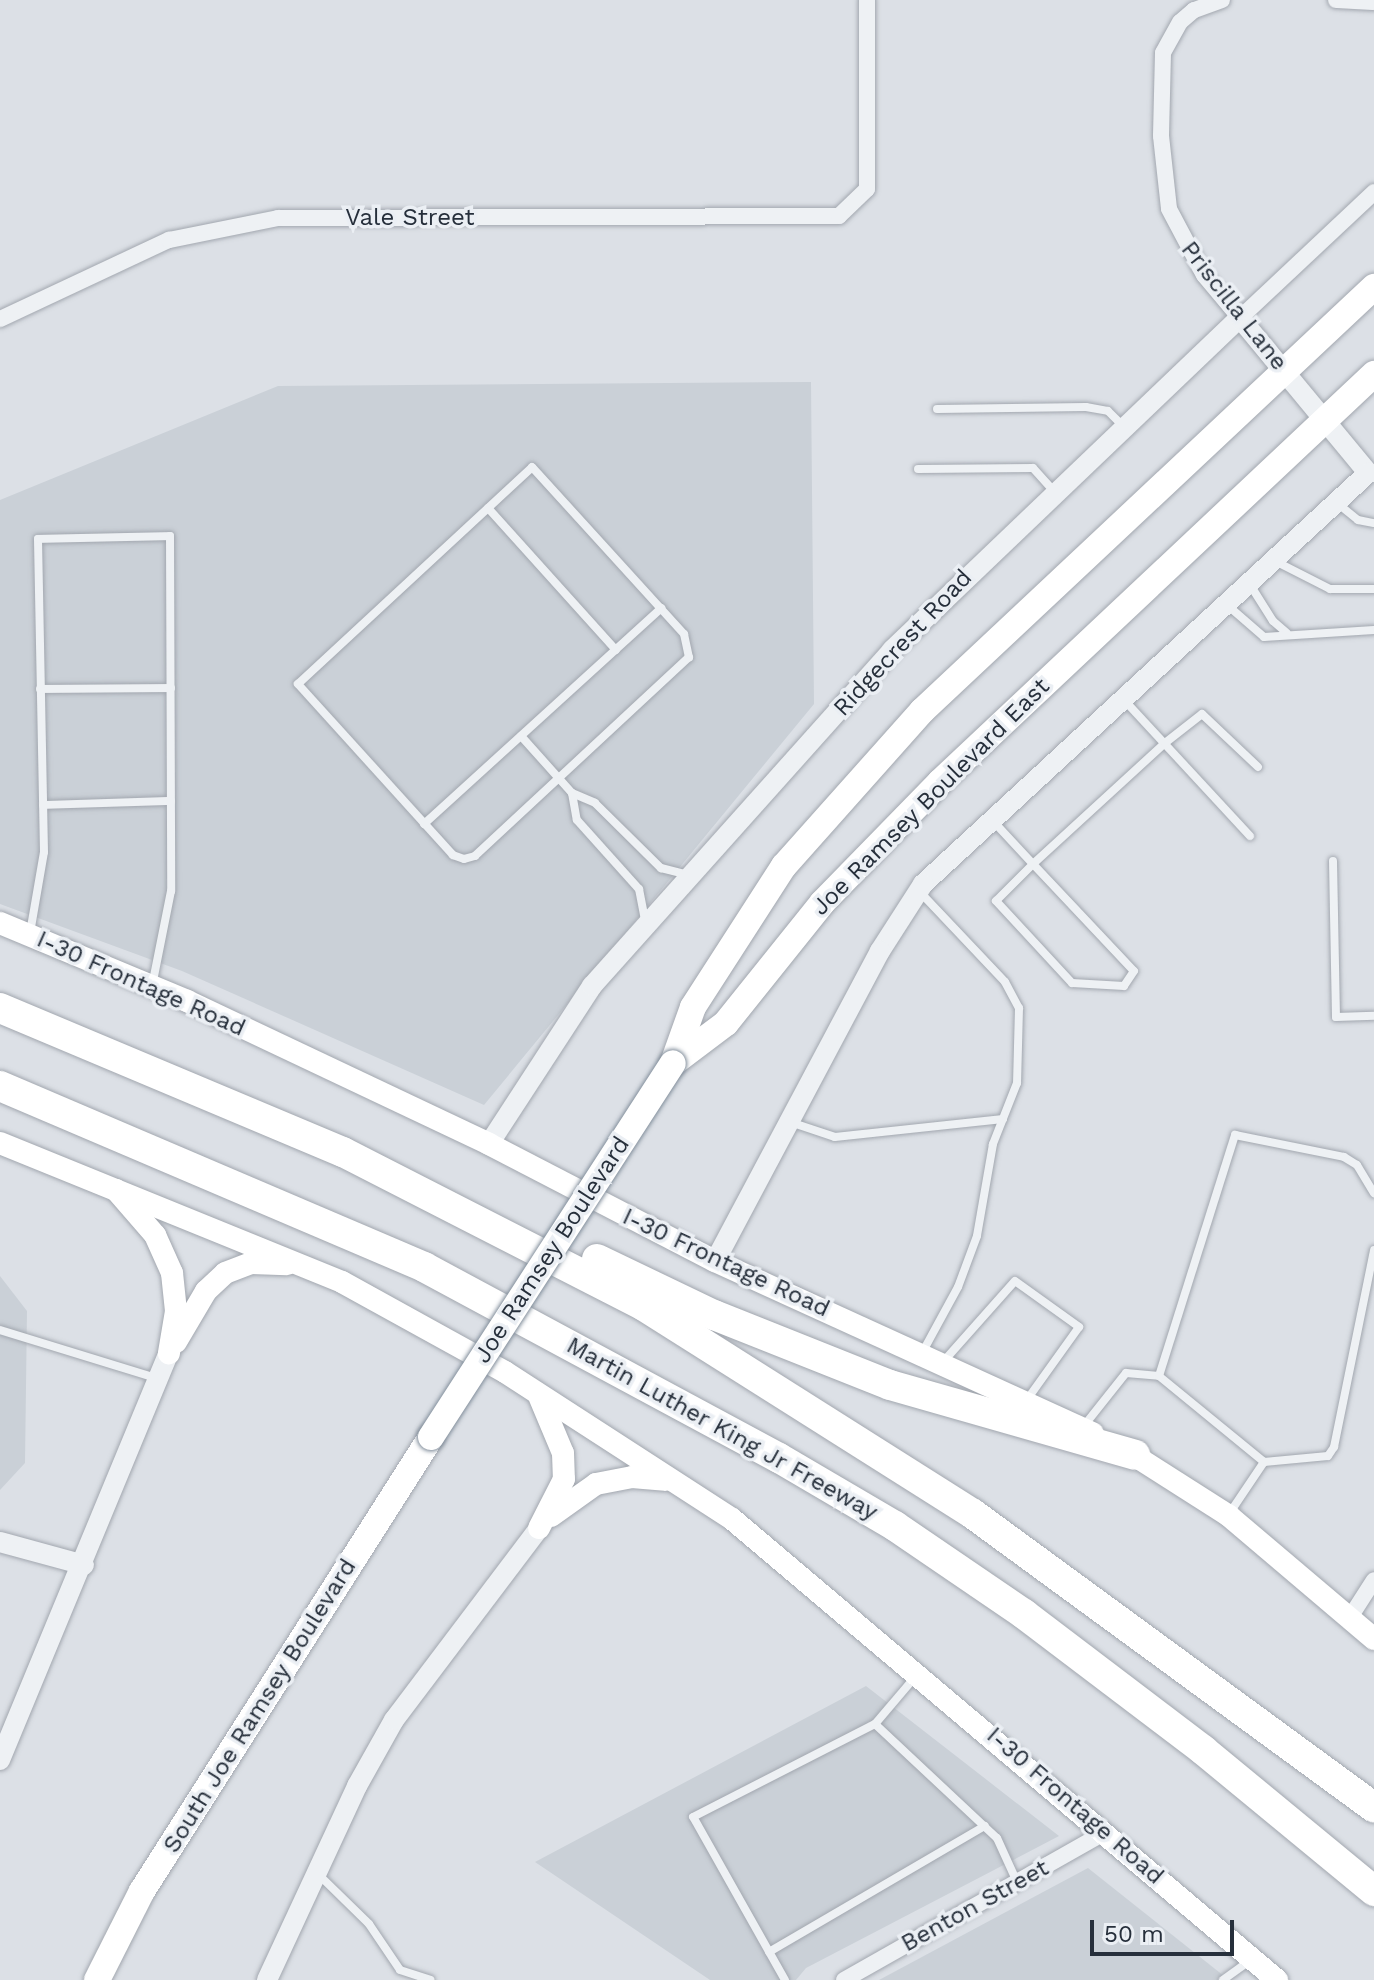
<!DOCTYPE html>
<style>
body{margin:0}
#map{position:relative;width:1374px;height:1980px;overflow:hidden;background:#dce0e6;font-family:"Work Sans",sans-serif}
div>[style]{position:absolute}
.built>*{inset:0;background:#cad0d7}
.roads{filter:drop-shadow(0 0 2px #a2a7af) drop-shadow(0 0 2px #a2a7af)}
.service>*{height:8px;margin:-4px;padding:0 4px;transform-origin:4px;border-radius:4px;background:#eef1f4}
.minor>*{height:16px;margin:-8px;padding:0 8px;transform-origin:8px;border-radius:8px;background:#eef1f4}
.tertiary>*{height:20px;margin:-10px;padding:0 10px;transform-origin:10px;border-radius:10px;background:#eef1f4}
.secondary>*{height:22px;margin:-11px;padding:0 11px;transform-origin:11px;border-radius:11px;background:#fff}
.trunk>*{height:26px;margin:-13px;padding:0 13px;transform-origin:13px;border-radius:13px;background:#fff}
.motorway>*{height:30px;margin:-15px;padding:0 15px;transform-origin:15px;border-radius:15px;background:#fff}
.bridges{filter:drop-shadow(0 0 2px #838f9c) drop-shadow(0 0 2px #838f9c)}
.trunk-bridge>*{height:26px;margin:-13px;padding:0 13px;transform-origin:13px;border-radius:13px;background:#fff}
span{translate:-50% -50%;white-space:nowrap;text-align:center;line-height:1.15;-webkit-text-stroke:7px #ebeff4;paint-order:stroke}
.street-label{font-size:24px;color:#262f3b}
.scale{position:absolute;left:1090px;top:1920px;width:144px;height:36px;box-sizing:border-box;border:4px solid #262f3b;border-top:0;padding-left:10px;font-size:24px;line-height:28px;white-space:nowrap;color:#262f3b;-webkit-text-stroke:6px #ebeff4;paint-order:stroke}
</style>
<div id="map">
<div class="built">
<i style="clip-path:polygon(811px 382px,814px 704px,484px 1105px,182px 971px,0 904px,0 500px,278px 386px)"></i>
<i style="clip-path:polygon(0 1276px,27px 1311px,25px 1463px,0 1490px)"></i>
<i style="clip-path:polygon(866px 1686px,1059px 1836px,806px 1968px,796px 1980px,710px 1980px,535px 1862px)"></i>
<i style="clip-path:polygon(1088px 1868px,1229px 1980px,879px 1980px)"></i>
</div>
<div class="roads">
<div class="service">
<i style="left:937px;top:409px;width:149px;rotate:-0.8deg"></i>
<i style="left:1086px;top:407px;width:22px;rotate:10deg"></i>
<i style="left:1108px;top:411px;width:21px;rotate:45deg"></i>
<i style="left:532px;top:467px;width:226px;rotate:47.7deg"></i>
<i style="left:684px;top:634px;width:24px;rotate:78deg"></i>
<i style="left:689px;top:657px;width:292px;rotate:137.1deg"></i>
<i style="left:475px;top:856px;width:11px;rotate:165deg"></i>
<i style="left:464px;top:859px;width:12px;rotate:-160deg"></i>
<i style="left:453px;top:855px;width:231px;rotate:-132.2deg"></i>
<i style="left:298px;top:684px;width:319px;rotate:-42.8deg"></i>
<i style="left:918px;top:469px;width:115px;rotate:-0.5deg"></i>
<i style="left:1033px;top:468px;width:31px;rotate:48deg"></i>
<i style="left:1337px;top:503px;width:27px;rotate:39deg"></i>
<i style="left:1358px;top:520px;width:16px;rotate:11deg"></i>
<i style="left:488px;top:508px;width:191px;rotate:48deg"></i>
<i style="left:1273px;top:560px;width:64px;rotate:27deg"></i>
<i style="left:1330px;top:589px;width:44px"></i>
<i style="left:1249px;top:583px;width:45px;rotate:57.7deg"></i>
<i style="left:1273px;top:621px;width:18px;rotate:41deg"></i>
<i style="left:1226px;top:604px;width:50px;rotate:41deg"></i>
<i style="left:1264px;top:637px;width:110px;rotate:-3.6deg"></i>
<i style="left:40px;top:689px;width:131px;rotate:-0.4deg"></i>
<i style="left:1125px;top:701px;width:184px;rotate:47.2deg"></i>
<i style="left:521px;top:736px;width:76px;rotate:48.2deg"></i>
<i style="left:572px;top:793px;width:25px;rotate:23deg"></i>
<i style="left:595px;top:803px;width:93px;rotate:44.6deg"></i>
<i style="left:661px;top:868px;width:29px;rotate:14deg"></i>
<i style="left:572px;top:793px;width:27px;rotate:80deg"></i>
<i style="left:577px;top:820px;width:93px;rotate:48.1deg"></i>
<i style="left:639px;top:889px;width:31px;rotate:79deg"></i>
<i style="left:43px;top:805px;width:128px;rotate:-1.8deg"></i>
<i style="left:993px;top:821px;width:59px;rotate:47.1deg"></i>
<i style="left:1033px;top:864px;width:147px;rotate:46.7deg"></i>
<i style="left:1134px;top:971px;width:18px;rotate:124deg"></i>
<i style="left:1124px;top:986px;width:52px;rotate:-176.7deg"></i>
<i style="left:1072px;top:983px;width:112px;rotate:-132.8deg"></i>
<i style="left:996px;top:901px;width:52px;rotate:-45deg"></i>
<i style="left:1033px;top:864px;width:179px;rotate:-42.5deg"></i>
<i style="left:1165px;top:743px;width:47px;rotate:-38.1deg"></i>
<i style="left:1202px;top:714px;width:77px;rotate:43.4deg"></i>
<i style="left:424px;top:824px;width:321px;rotate:-42.3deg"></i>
<i style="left:1333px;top:861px;width:156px;rotate:88.9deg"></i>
<i style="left:1336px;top:1017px;width:38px;rotate:-2deg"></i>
<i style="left:919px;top:891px;width:125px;rotate:46.6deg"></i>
<i style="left:1005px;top:982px;width:30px;rotate:62deg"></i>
<i style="left:1019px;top:1008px;width:75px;rotate:91.5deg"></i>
<i style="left:1017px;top:1083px;width:66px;rotate:111.5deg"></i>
<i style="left:993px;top:1144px;width:93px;rotate:99.9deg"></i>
<i style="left:977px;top:1236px;width:54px;rotate:110.4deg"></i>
<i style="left:958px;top:1287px;width:75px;rotate:118.6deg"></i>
<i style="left:30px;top:933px;width:82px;rotate:-80.2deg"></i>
<i style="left:44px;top:852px;width:313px;rotate:-91.1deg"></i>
<i style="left:38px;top:539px;width:132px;rotate:-1.3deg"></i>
<i style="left:170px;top:536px;width:355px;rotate:89.8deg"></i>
<i style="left:171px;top:891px;width:97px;rotate:101.3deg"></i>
<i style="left:790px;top:1122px;width:47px;rotate:18.4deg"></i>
<i style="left:835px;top:1137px;width:169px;rotate:-6.1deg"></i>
<i style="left:0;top:1330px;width:163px;rotate:17.1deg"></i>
<i style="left:943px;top:1362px;width:108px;rotate:-48.4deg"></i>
<i style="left:1015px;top:1281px;width:79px;rotate:35.7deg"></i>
<i style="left:1079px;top:1327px;width:91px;rotate:125.6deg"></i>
<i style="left:1159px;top:1376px;width:136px;rotate:39.3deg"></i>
<i style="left:1083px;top:1427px;width:69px;rotate:-51.5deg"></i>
<i style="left:1126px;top:1373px;width:33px;rotate:5deg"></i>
<i style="left:1159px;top:1376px;width:253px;rotate:-72.5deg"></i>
<i style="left:1235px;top:1135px;width:111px;rotate:11.4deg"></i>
<i style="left:1344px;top:1157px;width:15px;rotate:32deg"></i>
<i style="left:1357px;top:1165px;width:33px;rotate:59deg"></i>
<i style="left:1229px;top:1514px;width:63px;rotate:-56.1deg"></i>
<i style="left:1264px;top:1462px;width:64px;rotate:-5.4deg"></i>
<i style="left:1328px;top:1456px;width:11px;rotate:-56deg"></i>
<i style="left:1334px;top:1447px;width:201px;rotate:-78.5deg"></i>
<i style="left:875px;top:1724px;width:167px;rotate:43.1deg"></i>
<i style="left:997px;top:1838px;width:48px;rotate:65.6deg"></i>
<i style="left:319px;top:1875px;width:70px;rotate:44.4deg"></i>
<i style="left:369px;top:1924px;width:55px;rotate:56deg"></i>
<i style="left:400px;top:1970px;width:32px;rotate:18deg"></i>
<i style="left:769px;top:1952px;width:250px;rotate:-30.3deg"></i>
<i style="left:785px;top:1980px;width:187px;rotate:-119.4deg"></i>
<i style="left:693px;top:1817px;width:204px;rotate:-27.1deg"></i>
<i style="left:875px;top:1724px;width:62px;rotate:-49.6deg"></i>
<i style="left:1223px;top:1980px;width:34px;rotate:-36deg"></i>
</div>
<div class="minor">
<i style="left:1222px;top:0;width:30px;rotate:160deg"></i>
<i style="left:1194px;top:10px;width:18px;rotate:139deg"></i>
<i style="left:1180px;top:22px;width:35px;rotate:119deg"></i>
<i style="left:1163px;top:53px;width:83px;rotate:91.4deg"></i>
<i style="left:1161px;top:136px;width:73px;rotate:83.7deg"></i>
<i style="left:1169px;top:209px;width:75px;rotate:62.1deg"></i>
<i style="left:1204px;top:275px;width:56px;rotate:50.1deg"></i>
<i style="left:1240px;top:318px;width:184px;rotate:-43.2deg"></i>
<i style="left:1336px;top:0;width:38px;rotate:3deg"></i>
<i style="left:0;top:319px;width:187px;rotate:-25.1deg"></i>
<i style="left:169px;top:240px;width:111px;rotate:-11.4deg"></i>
<i style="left:278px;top:218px;width:561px;rotate:-0.2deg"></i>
<i style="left:839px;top:216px;width:39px;rotate:-44deg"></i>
<i style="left:867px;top:189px;width:189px;rotate:-90deg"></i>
<i style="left:1349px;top:1619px;width:46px;rotate:-57.3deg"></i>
<i style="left:844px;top:1980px;width:301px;rotate:-29.5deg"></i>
</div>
<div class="tertiary">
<i style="left:489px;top:1144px;width:189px;rotate:-56.9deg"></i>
<i style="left:592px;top:986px;width:450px;rotate:-48.2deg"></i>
<i style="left:892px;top:650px;width:481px;rotate:-43.7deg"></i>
<i style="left:1240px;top:318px;width:201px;rotate:50.4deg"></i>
<i style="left:1368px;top:473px;width:606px;rotate:137.27deg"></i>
<i style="left:923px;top:884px;width:80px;rotate:122.7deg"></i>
<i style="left:880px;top:951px;width:351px;rotate:118deg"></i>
<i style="left:0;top:1542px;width:87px;rotate:15.3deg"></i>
<i style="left:0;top:1760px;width:441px;rotate:-67.5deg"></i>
<i style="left:267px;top:1980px;width:214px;rotate:-65.1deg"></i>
<i style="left:357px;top:1786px;width:76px;rotate:-60.7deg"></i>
<i style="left:394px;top:1720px;width:241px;rotate:-52.9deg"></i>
</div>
<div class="secondary">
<i style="left:0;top:923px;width:203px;rotate:22.6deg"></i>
<i style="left:187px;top:1001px;width:334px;rotate:25.3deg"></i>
<i style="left:489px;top:1144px;width:254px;rotate:27.4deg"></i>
<i style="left:715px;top:1261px;width:415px;rotate:24.5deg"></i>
<i style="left:0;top:1143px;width:369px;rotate:22.1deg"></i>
<i style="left:342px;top:1282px;width:186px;rotate:28.9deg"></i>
<i style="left:505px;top:1372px;width:270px;rotate:32.9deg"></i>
<i style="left:732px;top:1519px;width:714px;rotate:40.23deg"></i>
<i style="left:116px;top:1190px;width:60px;rotate:49.1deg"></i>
<i style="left:155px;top:1235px;width:42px;rotate:65.9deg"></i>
<i style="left:172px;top:1273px;width:38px;rotate:84deg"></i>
<i style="left:176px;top:1311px;width:43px;rotate:99.5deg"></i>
<i style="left:176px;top:1342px;width:59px;rotate:-59.5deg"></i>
<i style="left:206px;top:1291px;width:26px;rotate:-43deg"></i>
<i style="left:225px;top:1273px;width:28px;rotate:-21deg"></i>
<i style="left:251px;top:1263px;width:36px;rotate:2deg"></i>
<i style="left:539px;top:1396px;width:62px;rotate:67.2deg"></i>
<i style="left:563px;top:1453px;width:26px;rotate:88deg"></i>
<i style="left:564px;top:1479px;width:55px;rotate:117deg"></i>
<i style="left:1124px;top:1449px;width:125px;rotate:32.5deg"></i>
<i style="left:1229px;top:1516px;width:190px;rotate:40.3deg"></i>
<i style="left:551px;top:1516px;width:55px;rotate:-35.4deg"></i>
<i style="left:596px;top:1484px;width:37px;rotate:-11deg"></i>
<i style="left:632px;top:1477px;width:33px;rotate:5deg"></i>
</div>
<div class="trunk">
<i style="left:673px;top:1063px;width:59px;rotate:-70.3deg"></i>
<i style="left:693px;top:1007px;width:168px;rotate:-57.2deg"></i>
<i style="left:784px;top:866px;width:208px;rotate:-48.3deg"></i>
<i style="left:922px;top:711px;width:620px;rotate:-43.17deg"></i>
<i style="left:673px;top:1063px;width:66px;rotate:-37deg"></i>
<i style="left:726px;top:1023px;width:154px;rotate:-51.3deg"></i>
<i style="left:822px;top:903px;width:169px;rotate:-45.7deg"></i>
<i style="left:940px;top:782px;width:596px;rotate:-43.23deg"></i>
<i style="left:97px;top:1980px;width:100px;rotate:-63.2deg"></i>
<i style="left:142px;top:1891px;width:538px;rotate:-57.52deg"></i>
</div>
<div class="motorway">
<i style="left:0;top:1008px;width:372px;rotate:22.8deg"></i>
<i style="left:343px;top:1152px;width:338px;rotate:27.1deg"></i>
<i style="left:644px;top:1306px;width:389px;rotate:32.3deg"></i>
<i style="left:973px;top:1514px;width:497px;rotate:36.2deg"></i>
<i style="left:0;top:1086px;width:461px;rotate:23.1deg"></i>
<i style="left:424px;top:1267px;width:403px;rotate:28.3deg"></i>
<i style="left:779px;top:1458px;width:134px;rotate:30.4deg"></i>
<i style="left:895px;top:1526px;width:156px;rotate:34.3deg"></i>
<i style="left:1024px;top:1614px;width:225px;rotate:37.2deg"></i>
<i style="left:1203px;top:1750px;width:222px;rotate:39.5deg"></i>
<i style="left:597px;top:1259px;width:130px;rotate:25.6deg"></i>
<i style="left:714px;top:1315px;width:189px;rotate:21.7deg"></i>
<i style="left:890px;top:1385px;width:255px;rotate:15.9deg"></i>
</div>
</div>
<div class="bridges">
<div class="trunk-bridge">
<i style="left:431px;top:1437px;width:445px;rotate:-57.1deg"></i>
</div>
</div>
<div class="street-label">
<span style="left:410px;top:218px">Vale Street</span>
<span style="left:1234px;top:306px;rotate:52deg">Priscilla Lane</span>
<span style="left:903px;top:643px;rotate:-47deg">Ridgecrest Road</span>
<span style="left:931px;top:797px;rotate:-45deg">Joe Ramsey Boulevard East</span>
<span style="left:141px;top:984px;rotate:24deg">I-30 Frontage Road</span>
<span style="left:552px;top:1250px;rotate:-57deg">Joe Ramsey Boulevard</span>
<span style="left:726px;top:1263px;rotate:25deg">I-30 Frontage Road</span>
<span style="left:722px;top:1429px;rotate:29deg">Martin Luther King Jr Freeway</span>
<span style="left:260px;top:1706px;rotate:-58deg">South Joe Ramsey Boulevard</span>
<span style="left:1075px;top:1806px;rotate:41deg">I-30 Frontage Road</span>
<span style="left:975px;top:1906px;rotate:-29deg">Benton Street</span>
</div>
<div class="scale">50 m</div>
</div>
